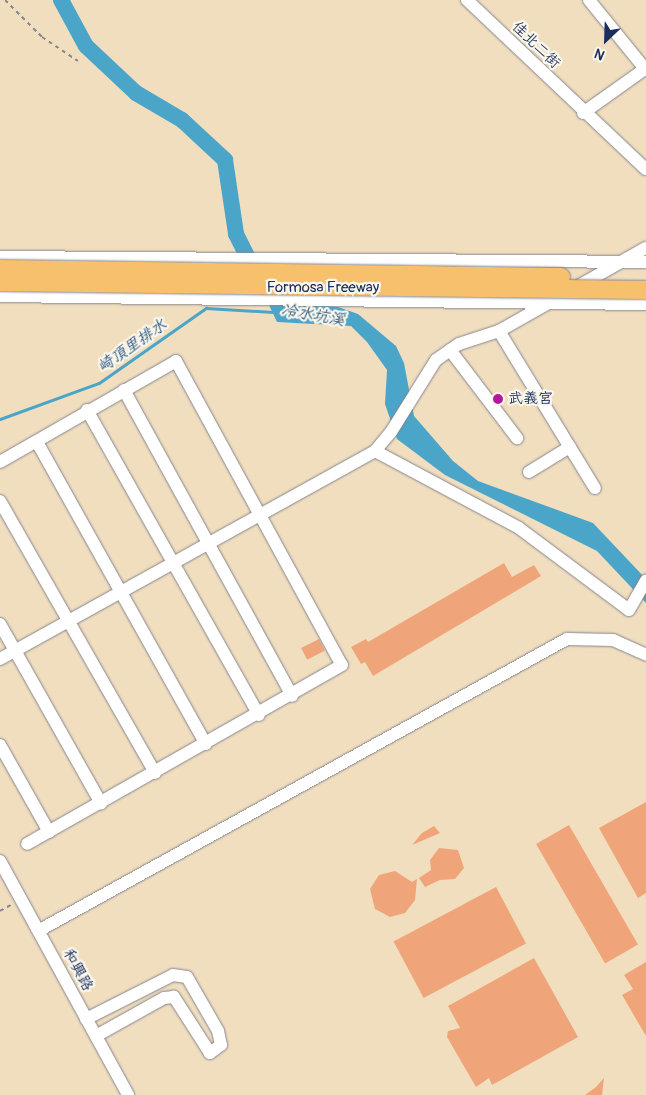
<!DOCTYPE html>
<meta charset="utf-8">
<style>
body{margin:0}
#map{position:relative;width:646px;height:1095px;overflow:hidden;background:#f1debf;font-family:Pangolin,"LXGW WenKai TC",sans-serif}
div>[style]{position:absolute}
.water>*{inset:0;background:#4ba5c9}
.stream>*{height:2.5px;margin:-1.25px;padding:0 1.25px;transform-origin:1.25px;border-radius:1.25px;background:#4ba5c9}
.river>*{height:16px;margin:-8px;padding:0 8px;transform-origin:8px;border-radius:8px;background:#4ba5c9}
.building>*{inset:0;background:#efa579;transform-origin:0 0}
.path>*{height:2px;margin-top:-1px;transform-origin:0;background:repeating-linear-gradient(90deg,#86868e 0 4px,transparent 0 8px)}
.roads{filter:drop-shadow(0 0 1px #86868e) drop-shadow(0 0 1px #86868e)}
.minor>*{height:12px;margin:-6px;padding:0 6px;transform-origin:6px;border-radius:6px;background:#fff}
.bridges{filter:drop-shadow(0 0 1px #86868e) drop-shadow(0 0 1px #86868e)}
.highway-bridge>*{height:18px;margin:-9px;padding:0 9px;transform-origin:9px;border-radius:9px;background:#f7c06c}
.dots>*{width:14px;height:14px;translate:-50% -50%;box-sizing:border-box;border:2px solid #fbf7ec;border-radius:50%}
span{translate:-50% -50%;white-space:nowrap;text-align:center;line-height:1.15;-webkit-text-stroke:4.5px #fbf7ec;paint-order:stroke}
.street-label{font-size:15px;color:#1b2f5e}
.poi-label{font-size:15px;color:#1b2f5e}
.left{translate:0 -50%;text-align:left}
.water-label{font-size:16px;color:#2c5883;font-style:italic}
.north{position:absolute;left:581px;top:15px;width:50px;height:50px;-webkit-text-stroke:4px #fbf7ec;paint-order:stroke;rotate:204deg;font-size:14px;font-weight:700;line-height:20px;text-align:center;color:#1b2f5e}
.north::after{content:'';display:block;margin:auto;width:18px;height:22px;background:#1b2f5e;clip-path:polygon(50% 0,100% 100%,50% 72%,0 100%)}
</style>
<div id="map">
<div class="water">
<i style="clip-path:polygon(281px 302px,338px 307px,358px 314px,396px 346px,404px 363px,414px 416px,453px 461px,478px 481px,593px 523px,646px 579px,646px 603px,597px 551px,445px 475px,397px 439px,385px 404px,387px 370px,367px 342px,351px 326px,277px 322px,268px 303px)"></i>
</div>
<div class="stream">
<i style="left:0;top:419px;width:105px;rotate:-20deg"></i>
<i style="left:99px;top:383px;width:131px;rotate:-35deg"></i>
<i style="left:206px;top:308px;width:67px;rotate:3.4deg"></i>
</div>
<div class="river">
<i style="left:61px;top:0;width:52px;rotate:61.5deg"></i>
<i style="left:86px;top:46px;width:69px;rotate:43.2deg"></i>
<i style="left:136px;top:93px;width:53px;rotate:30.4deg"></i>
<i style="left:182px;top:120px;width:59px;rotate:42.9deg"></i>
<i style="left:225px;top:160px;width:75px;rotate:81.5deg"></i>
<i style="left:236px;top:234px;width:42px;rotate:63.4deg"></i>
</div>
<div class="building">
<i style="clip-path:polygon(504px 563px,512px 577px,534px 565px,541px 576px,373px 676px,365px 662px,361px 664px,351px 647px,366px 639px,368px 642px)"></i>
<i style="left:319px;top:639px;width:13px;height:20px;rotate:63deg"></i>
<i style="clip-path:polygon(646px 802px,646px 893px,638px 898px,599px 828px)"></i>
<i style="left:569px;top:825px;width:138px;height:38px;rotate:60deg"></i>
<i style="clip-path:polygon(434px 826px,440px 833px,412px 845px,422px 833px)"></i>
<i style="clip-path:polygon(439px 848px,458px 850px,464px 868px,455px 879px,440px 880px,425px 887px,419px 878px,431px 870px,430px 860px)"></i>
<i style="clip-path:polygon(395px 871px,412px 882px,417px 879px,415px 900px,405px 913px,390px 917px,375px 909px,370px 889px,379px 875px)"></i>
<i style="left:496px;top:887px;width:64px;height:116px;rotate:62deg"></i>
<i style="clip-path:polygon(534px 958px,578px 1037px,492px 1085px,489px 1078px,476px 1087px,447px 1037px,448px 1031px,460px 1028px,448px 1006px)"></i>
<i style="clip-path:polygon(646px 962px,646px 1036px,622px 995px,633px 989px,624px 975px)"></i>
<i style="clip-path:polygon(604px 1078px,602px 1095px,585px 1095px,596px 1087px)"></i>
</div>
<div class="path">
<i style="left:5px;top:0;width:52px;rotate:45deg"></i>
<i style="left:42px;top:37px;width:43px;rotate:33.7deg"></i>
<i style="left:0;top:911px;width:13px;rotate:-29deg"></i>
</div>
<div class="roads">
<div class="minor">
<i style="left:467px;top:0;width:246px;rotate:43.4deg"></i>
<i style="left:589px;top:0;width:89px;rotate:50.9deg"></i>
<i style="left:583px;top:113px;width:77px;rotate:-35.5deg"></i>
<i style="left:0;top:257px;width:646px;rotate:0.44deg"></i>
<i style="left:0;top:296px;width:646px;rotate:0.71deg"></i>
<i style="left:499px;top:331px;width:184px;rotate:58.6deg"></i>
<i style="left:450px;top:350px;width:111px;rotate:52.7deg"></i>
<i style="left:124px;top:390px;width:349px;rotate:61.2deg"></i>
<i style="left:87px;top:410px;width:350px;rotate:60.6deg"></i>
<i style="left:37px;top:442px;width:346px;rotate:60.8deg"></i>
<i style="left:375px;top:451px;width:163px;rotate:28.1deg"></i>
<i style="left:519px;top:528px;width:137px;rotate:36.7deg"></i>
<i style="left:629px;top:610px;width:34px;rotate:-60deg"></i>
<i style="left:0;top:462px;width:203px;rotate:-29.8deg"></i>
<i style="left:176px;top:361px;width:346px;rotate:61.4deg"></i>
<i style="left:342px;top:665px;width:362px;rotate:150.4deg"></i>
<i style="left:529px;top:472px;width:48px;rotate:-31.4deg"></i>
<i style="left:0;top:501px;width:313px;rotate:60.3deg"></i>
<i style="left:0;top:624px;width:206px;rotate:60.6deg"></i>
<i style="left:0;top:659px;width:429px;rotate:-29deg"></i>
<i style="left:375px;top:451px;width:25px;rotate:-50deg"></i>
<i style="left:391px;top:432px;width:85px;rotate:-58deg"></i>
<i style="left:436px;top:360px;width:28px;rotate:-35deg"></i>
<i style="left:459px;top:344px;width:42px;rotate:-18deg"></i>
<i style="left:499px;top:331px;width:169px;rotate:-29.5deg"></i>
<i style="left:0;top:745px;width:100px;rotate:60.6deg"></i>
<i style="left:0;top:861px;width:267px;rotate:61.3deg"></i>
<i style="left:38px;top:931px;width:604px;rotate:-28.9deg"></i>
<i style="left:567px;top:639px;width:46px;rotate:1.2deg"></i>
<i style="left:613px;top:640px;width:36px;rotate:24deg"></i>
<i style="left:86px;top:1019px;width:97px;rotate:-26.8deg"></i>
<i style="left:173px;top:975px;width:14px;rotate:8deg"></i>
<i style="left:187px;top:977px;width:62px;rotate:60.1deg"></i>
<i style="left:218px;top:1031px;width:14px;rotate:78deg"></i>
<i style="left:221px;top:1045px;width:14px;rotate:144deg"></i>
<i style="left:210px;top:1053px;width:67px;rotate:-122.7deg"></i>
<i style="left:174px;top:997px;width:10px;rotate:174deg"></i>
<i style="left:164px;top:998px;width:78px;rotate:150.8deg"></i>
</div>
</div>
<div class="bridges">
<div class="highway-bridge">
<i style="left:0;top:269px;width:561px;rotate:0.82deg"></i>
<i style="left:0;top:282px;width:646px;rotate:0.71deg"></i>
</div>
</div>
<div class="dots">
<i style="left:498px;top:399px;background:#b5179e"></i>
</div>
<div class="street-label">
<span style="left:536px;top:45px;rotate:44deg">佳北二街</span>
<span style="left:323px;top:288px">Formosa Freeway</span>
<span style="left:78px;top:970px;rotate:61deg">和興路</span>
</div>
<div class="poi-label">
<span class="left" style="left:508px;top:399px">武義宮</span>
</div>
<div class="water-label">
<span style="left:313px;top:315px;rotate:10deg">冷水坑溪</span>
<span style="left:132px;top:346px;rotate:-35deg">崎頂里排水</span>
</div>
<div class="north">N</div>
</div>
